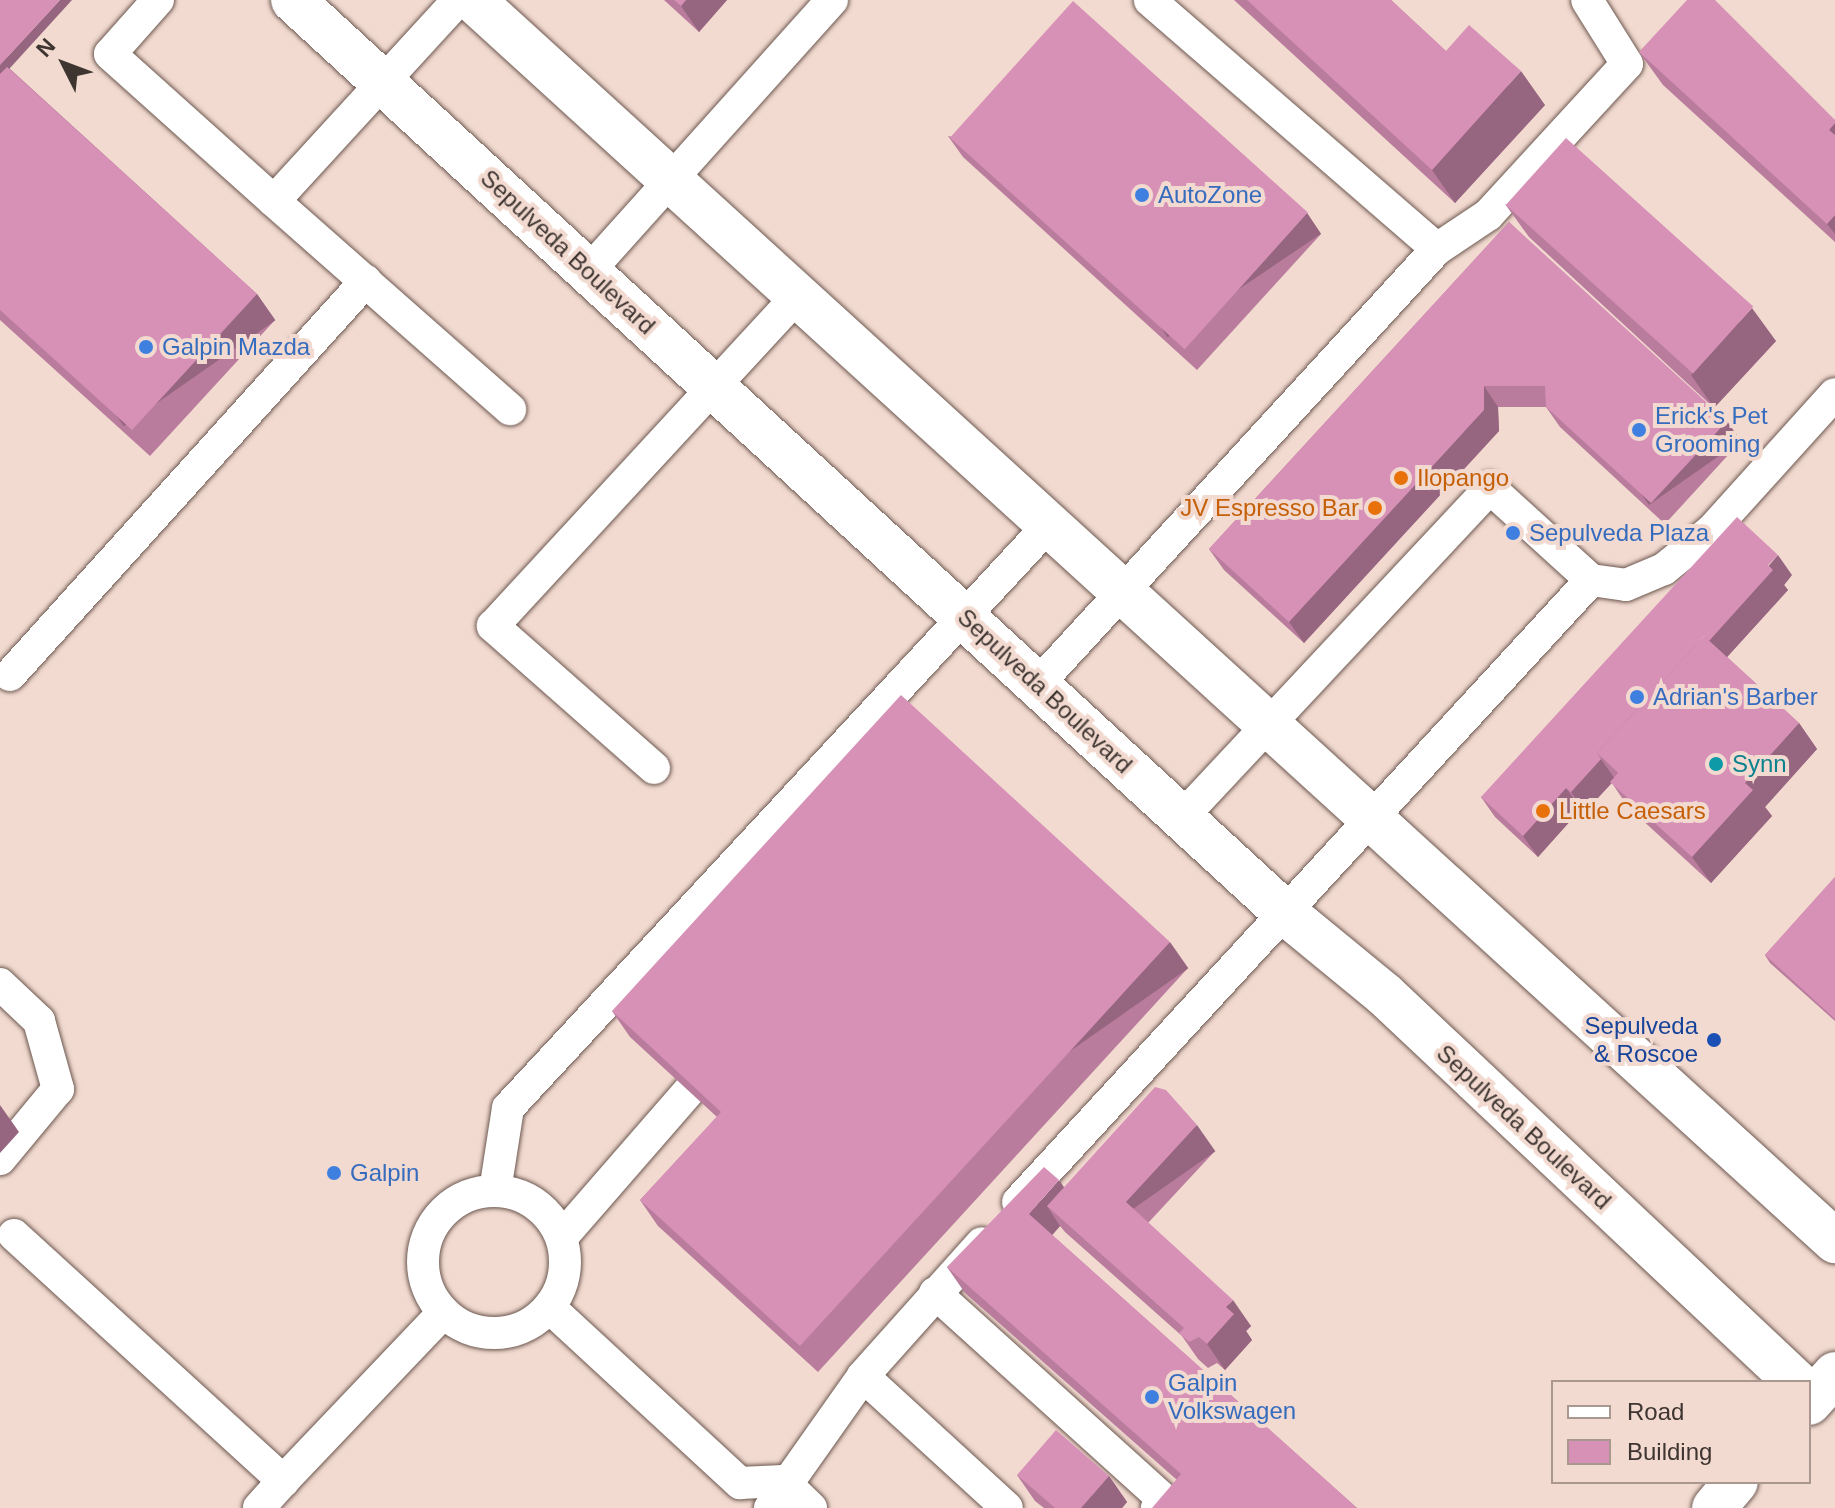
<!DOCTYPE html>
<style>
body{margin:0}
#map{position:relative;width:1835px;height:1508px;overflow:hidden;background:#f2dad0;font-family:Arial,sans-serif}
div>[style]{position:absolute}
.roads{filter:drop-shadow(0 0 2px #6c5850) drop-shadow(0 0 2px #6c5850)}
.lane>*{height:32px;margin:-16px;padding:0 16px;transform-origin:16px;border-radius:16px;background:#fff}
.lane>.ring{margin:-16px;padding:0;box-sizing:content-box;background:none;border:32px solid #fff;border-radius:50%}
.primary>*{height:44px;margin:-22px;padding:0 22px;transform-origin:22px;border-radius:22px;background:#fff}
.wall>*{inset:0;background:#b97c9d}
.shaded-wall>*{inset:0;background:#96657f;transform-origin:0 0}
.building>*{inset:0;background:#d790b6;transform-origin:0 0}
.dots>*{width:22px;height:22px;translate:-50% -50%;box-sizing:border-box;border:4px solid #f2dad0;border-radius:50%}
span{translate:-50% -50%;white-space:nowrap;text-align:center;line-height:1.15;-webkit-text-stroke:8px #f2dad0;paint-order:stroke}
.shop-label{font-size:24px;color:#366cbe}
.left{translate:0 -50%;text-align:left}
.street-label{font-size:24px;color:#3e3531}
.food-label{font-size:24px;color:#c56008}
.right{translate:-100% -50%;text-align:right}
.culture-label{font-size:24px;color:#0d838f}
.transit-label{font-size:24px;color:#164399}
.legend{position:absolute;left:1551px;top:1380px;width:260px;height:104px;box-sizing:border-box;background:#f2dad0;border:2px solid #aa9890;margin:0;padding:10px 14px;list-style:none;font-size:24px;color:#3e3531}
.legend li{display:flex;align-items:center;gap:16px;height:40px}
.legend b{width:40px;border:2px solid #aa9890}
.north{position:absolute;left:24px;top:24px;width:80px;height:80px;-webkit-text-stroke:6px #f2dad0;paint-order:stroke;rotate:312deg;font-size:22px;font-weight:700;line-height:32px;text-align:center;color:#3e3531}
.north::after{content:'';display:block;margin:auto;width:28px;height:36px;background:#3e3531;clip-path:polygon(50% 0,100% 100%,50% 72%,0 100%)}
</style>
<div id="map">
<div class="roads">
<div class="lane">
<i style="left:158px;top:0;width:72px;rotate:131.6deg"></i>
<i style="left:110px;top:54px;width:220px;rotate:41.9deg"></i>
<i style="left:274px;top:201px;width:273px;rotate:-47.5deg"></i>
<i style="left:274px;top:201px;width:315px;rotate:41.4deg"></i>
<i style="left:1437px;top:249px;width:61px;rotate:-33.7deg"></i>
<i style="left:1488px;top:215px;width:205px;rotate:-47.4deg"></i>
<i style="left:1627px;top:64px;width:75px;rotate:-122deg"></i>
<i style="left:589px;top:271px;width:364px;rotate:-48.1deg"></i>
<i style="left:1591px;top:580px;width:35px;rotate:8deg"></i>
<i style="left:1626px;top:585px;width:41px;rotate:-22.8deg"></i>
<i style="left:1664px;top:569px;width:62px;rotate:-39.1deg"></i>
<i style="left:1712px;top:530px;width:183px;rotate:-47.9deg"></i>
<i style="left:10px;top:675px;width:531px;rotate:-47.9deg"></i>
<i style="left:1037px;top:685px;width:592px;rotate:-47.47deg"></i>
<i style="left:1437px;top:249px;width:380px;rotate:-139.1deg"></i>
<i style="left:654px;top:768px;width:215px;rotate:-138.6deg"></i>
<i style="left:493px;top:626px;width:449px;rotate:-47.3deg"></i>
<i style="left:0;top:984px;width:54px;rotate:43.5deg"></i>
<i style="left:39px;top:1021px;width:71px;rotate:74.4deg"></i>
<i style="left:58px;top:1089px;width:91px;rotate:129.6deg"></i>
<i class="ring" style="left:423px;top:1191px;width:110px;height:110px"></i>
<i style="left:495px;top:1191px;width:84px;rotate:-81.1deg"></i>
<i style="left:508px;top:1108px;width:795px;rotate:-47.14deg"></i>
<i style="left:1018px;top:1202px;width:846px;rotate:-47.35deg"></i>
<i style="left:1591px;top:580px;width:137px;rotate:-137.7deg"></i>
<i style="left:1490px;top:488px;width:451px;rotate:133.1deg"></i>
<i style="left:14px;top:1235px;width:365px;rotate:42.4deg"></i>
<i style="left:283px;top:1481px;width:36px;rotate:132deg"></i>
<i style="left:562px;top:1237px;width:194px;rotate:-49deg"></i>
<i style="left:935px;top:1293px;width:309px;rotate:42.1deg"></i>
<i style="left:1164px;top:1500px;width:11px;rotate:131deg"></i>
<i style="left:549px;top:1307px;width:260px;rotate:42.7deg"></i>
<i style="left:740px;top:1483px;width:43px;rotate:-2.7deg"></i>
<i style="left:783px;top:1481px;width:39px;rotate:44deg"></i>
<i style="left:863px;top:1376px;width:195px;rotate:42.5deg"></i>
<i style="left:283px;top:1481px;width:233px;rotate:-46.4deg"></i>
<i style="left:770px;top:1508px;width:161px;rotate:-54.8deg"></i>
<i style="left:863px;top:1376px;width:178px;rotate:-48.2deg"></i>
</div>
<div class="primary">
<i style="left:293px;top:0;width:1347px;rotate:42.62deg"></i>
<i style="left:1284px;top:912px;width:129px;rotate:39.4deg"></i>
<i style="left:1384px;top:994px;width:566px;rotate:43.28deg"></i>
<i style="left:473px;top:0;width:1843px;rotate:42.34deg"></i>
<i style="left:1809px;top:1403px;width:39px;rotate:-48deg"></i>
<i style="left:1714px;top:1508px;width:34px;rotate:-50deg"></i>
</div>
</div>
<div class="wall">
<i style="clip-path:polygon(0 0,9px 68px,257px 294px,275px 320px,150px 456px,0 320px)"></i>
<i style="clip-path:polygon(664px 0,727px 0,699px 32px)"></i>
<i style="clip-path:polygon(1234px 0,1391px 0,1446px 51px,1545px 105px,1455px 203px)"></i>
<i style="clip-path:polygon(1639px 52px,1835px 120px,1835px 242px,1663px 85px)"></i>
<i style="clip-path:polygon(948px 136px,1307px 213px,1321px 234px,1197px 370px,963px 157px)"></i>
<i style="clip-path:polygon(1505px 204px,1776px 341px,1714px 408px,1529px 237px)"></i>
<i style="clip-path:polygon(1509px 222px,1741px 441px,1665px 524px,1560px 427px,1546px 407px,1498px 407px,1499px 431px,1304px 643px,1224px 570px,1209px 549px)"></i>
<i style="clip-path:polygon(1792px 575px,1784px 585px,1788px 590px,1727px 657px,1799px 723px,1817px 749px,1765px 807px,1772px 816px,1711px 883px,1628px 807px,1612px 783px,1585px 812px,1581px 809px,1538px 857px,1495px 817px,1481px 797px)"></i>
<i style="clip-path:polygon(1835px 877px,1835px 1021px,1770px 963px,1765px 955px)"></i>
<i style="clip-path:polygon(1188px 968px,818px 1372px,658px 1226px,640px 1200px,717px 1117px,630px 1037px,612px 1011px)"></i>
<i style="clip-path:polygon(1215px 1151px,1148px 1223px,1251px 1326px,1246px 1331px,1252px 1340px,1225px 1370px,1217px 1363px,1208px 1368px,1198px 1359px,1182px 1336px,1065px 1232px,1060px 1226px,1052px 1235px,1357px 1508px,1177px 1480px,965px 1293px,947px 1267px,1064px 1187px)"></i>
<i style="clip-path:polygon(1017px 1475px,1109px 1476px,1127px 1502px,1122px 1508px,1044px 1508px,1035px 1501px)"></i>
</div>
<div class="shaded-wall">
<i style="clip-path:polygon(60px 0,72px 0,0 79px,0 65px)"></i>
<i style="clip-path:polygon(686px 0,727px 0,699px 32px,681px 6px)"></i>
<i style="clip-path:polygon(1521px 71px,1545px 105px,1455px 203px,1432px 170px)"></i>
<i style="clip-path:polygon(1835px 123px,1835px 138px,1829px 130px)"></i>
<i style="left:1307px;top:213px;width:25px;height:185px;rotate:56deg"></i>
<i style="clip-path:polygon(1835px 215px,1835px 234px,1827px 224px)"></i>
<i style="left:257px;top:294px;width:32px;height:185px;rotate:55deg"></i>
<i style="clip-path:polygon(1752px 308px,1776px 341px,1714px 408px,1691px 375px)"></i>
<i style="clip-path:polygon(1484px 386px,1498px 407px,1499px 431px,1304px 643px,1289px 622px)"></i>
<i style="left:1727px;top:421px;width:24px;height:112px;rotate:55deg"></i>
<i style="clip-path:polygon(1778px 555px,1792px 575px,1784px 585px,1788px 590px,1620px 775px,1602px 758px)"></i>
<i style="clip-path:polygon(1799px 723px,1817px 749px,1765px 807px,1772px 816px,1711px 883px,1692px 857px,1745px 783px)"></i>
<i style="clip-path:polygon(1601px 759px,1615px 779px,1585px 812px,1571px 792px)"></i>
<i style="clip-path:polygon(1566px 788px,1581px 809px,1538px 857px,1523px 836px)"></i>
<i style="left:1170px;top:942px;width:32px;height:548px;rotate:55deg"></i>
<i style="clip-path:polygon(0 1105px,19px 1132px,0 1153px)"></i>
<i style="left:1197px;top:1125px;width:32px;height:105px;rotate:55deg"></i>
<i style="clip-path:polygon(1059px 1180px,1077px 1206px,1047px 1206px,1060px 1226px,1048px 1240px,1029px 1214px)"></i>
<i style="clip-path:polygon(1233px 1300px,1251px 1326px,1246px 1331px,1252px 1340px,1225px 1370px,1207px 1344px,1226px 1307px)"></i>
<i style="clip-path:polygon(1109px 1476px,1127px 1502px,1122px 1508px,1081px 1508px)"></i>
</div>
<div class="building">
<i style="clip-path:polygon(0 0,60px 0,0 65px)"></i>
<i style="clip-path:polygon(674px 0,686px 0,681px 6px)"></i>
<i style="clip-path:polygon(1247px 0,1391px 0,1446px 51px,1469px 25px,1521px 71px,1432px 170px)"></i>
<i style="clip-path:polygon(1687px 0,1715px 0,1835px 120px,1835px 123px,1829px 130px,1835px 135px,1835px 215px,1827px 224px,1639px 52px)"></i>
<i style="left:1073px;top:1px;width:316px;height:184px;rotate:42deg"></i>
<i style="clip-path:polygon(7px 67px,257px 294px,132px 430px,0 310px,0 74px)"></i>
<i style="left:1566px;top:138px;width:252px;height:90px;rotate:42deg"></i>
<i style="clip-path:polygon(1509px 222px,1727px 421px,1651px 503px,1546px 407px,1545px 386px,1484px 386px,1484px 410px,1289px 622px,1209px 549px)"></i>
<i style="clip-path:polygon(1737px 517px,1778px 555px,1768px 565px,1773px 570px,1709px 641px,1704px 636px,1597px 753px,1601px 759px,1571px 792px,1566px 788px,1523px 836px,1481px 797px)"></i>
<i style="clip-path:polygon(1704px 636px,1799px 723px,1745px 783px,1753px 790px,1692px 857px,1610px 782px,1618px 773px,1597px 753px)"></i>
<i style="clip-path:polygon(901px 695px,1170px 942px,800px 1346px,640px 1200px,721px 1112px,612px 1011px)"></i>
<i style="clip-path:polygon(1835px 877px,1835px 1019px,1765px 955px)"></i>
<i style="clip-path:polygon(1155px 1087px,1166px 1090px,1197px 1125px,1126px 1202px,1233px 1300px,1226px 1307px,1234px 1314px,1207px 1344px,1199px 1337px,1189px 1342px,1179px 1333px,1184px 1328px,1047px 1206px)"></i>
<i style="clip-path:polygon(1044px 1167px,1059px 1180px,1029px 1214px,1357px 1508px,1152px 1508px,1181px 1474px,947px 1267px)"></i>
<i style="clip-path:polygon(1056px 1430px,1109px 1476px,1081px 1508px,1055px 1508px,1017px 1475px)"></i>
</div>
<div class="dots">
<i style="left:1142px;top:195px;background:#3f7fe0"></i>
<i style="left:146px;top:347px;background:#3f7fe0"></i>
<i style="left:1639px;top:430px;background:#3f7fe0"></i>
<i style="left:1401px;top:478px;background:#e8710a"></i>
<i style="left:1375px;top:508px;background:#e8710a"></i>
<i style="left:1513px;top:533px;background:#3f7fe0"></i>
<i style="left:1637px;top:697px;background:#3f7fe0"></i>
<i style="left:1716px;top:764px;background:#0f9aa8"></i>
<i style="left:1543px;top:811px;background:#e8710a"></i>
<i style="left:1714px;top:1040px;background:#1a4fb4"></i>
<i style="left:334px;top:1173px;background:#3f7fe0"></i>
<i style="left:1152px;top:1397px;background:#3f7fe0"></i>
</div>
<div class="shop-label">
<span class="left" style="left:1158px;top:195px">AutoZone</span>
<span class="left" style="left:162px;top:347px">Galpin Mazda</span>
<span class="left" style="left:1655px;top:430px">Erick's Pet<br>Grooming</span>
<span class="left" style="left:1529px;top:533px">Sepulveda Plaza</span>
<span class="left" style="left:1653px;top:697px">Adrian's Barber</span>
<span class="left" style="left:350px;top:1173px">Galpin</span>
<span class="left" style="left:1168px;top:1397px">Galpin<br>Volkswagen</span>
</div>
<div class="street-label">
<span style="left:568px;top:252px;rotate:43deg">Sepulveda Boulevard</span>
<span style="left:1045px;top:691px;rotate:43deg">Sepulveda Boulevard</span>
<span style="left:1524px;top:1127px;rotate:43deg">Sepulveda Boulevard</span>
</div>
<div class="food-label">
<span class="left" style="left:1417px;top:478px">Ilopango</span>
<span class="right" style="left:1359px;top:508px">JV Espresso Bar</span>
<span class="left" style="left:1559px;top:811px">Little Caesars</span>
</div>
<div class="culture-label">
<span class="left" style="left:1732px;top:764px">Synn</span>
</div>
<div class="transit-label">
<span class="right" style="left:1698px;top:1040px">Sepulveda<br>&amp; Roscoe</span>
</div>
<ul class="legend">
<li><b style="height:10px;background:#fff"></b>Road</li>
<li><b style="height:22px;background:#d790b6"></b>Building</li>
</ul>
<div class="north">N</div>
</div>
